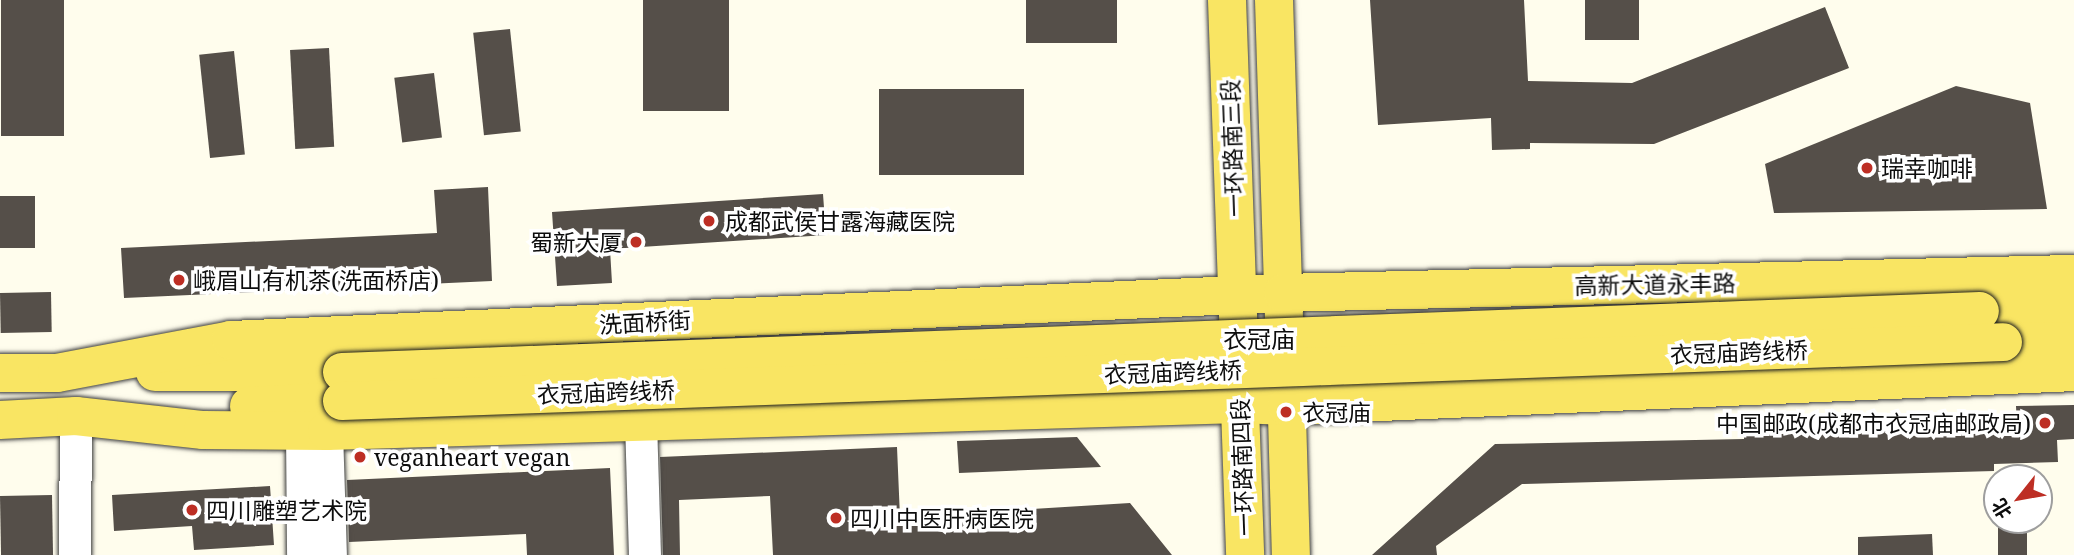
<!DOCTYPE html>
<meta charset="utf-8">
<style>
body{margin:0}
#map{position:relative;width:2074px;height:555px;overflow:hidden;background:#fffded;font-family:"Noto Serif","Noto Sans SC",serif}
div>[style]{position:absolute}
.building>*{inset:0;background:#554f49;transform-origin:0 0}
.roads{filter:drop-shadow(0 0 2px #404040) drop-shadow(0 0 2px #404040)}
.minor>*{height:32px;margin:-16px;padding:0 16px;transform-origin:16px;border-radius:16px;background:#fff}
.major>*{height:38px;margin:-19px;padding:0 19px;transform-origin:19px;border-radius:19px;background:#f9e563}
.bridges{filter:drop-shadow(0 0 2px #1e1e1e) drop-shadow(0 0 2px #1e1e1e)}
.major-bridge>*{height:38px;margin:-19px;padding:0 19px;transform-origin:19px;border-radius:19px;background:#f9e563}
.dots>*{width:19px;height:19px;translate:-50% -50%;box-sizing:border-box;border:4px solid #fff;border-radius:50%}
span{translate:-50% -50%;white-space:nowrap;text-align:center;line-height:1.15;-webkit-text-stroke:7px #fff;paint-order:stroke}
.street-label{font-size:23px;color:#0d0d0d}
.poi-label{font-size:23px;color:#0d0d0d}
.left{translate:0 -50%;text-align:left}
.right{translate:-100% -50%;text-align:right}
.neighbourhood-label{font-size:24px;color:#0d0d0d}
.north{position:absolute;left:1983px;top:464px;width:70px;height:70px;box-sizing:border-box;background:#fff;border:2px solid #9e9e9e;border-radius:50%;rotate:239deg;font-size:19px;font-weight:700;line-height:28px;text-align:center;color:#0d0d0d}
.north::after{content:'';display:block;margin:auto;width:24px;height:32px;background:#bd2e24;clip-path:polygon(50% 0,100% 100%,50% 72%,0 100%)}
</style>
<div id="map">
<div class="building">
<i style="left:1px;top:0;width:63px;height:136px"></i>
<i style="left:643px;top:0;width:86px;height:111px"></i>
<i style="left:1026px;top:0;width:91px;height:43px"></i>
<i style="clip-path:polygon(1370px 0,1524px 0,1528px 81px,1632px 83px,1825px 7px,1849px 68px,1654px 144px,1530px 143px,1530px 149px,1492px 150px,1491px 118px,1378px 125px)"></i>
<i style="left:1585px;top:0;width:54px;height:40px"></i>
<i style="left:510px;top:29px;width:103px;height:37px;rotate:84deg"></i>
<i style="left:329px;top:48px;width:99px;height:39px;rotate:87deg"></i>
<i style="left:234px;top:51px;width:104px;height:35px;rotate:84deg"></i>
<i style="left:434px;top:73px;width:65px;height:40px;rotate:83deg"></i>
<i style="clip-path:polygon(1956px 86px,2030px 103px,2047px 209px,1774px 213px,1765px 164px)"></i>
<i style="left:879px;top:89px;width:145px;height:86px"></i>
<i style="clip-path:polygon(488px 187px,492px 281px,124px 298px,121px 248px,437px 233px,434px 190px)"></i>
<i style="clip-path:polygon(823px 194px,826px 235px,610px 249px,612px 283px,557px 286px,552px 212px)"></i>
<i style="left:0;top:196px;width:35px;height:52px"></i>
<i style="left:51px;top:292px;width:40px;height:51px;rotate:89deg"></i>
<i style="clip-path:polygon(2074px 405px,2074px 439px,2057px 440px,2058px 462px,1994px 464px,1994px 471px,1522px 484px,1436px 546px,1437px 555px,1372px 555px,1495px 444px,1744px 439px,1744px 434px,2017px 428px,2016px 406px)"></i>
<i style="clip-path:polygon(1077px 437px,1101px 467px,959px 473px,957px 441px)"></i>
<i style="clip-path:polygon(897px 447px,900px 517px,1130px 503px,1172px 555px,773px 555px,770px 496px,679px 500px,680px 555px,663px 555px,660px 457px)"></i>
<i style="clip-path:polygon(610px 468px,614px 555px,527px 555px,526px 534px,349px 542px,347px 480px)"></i>
<i style="clip-path:polygon(270px 486px,274px 545px,194px 550px,192px 526px,114px 531px,112px 495px)"></i>
<i style="left:52px;top:495px;width:60px;height:52px;rotate:89deg"></i>
<i style="left:1998px;top:520px;width:29px;height:35px"></i>
<i style="clip-path:polygon(1932px 534px,1933px 555px,1858px 555px,1858px 537px)"></i>
</div>
<div class="roads">
<div class="minor">
<i style="left:641px;top:421px;width:134px;rotate:88.3deg"></i>
<i style="left:302px;top:430px;width:125px;rotate:89.5deg"></i>
<i style="left:327px;top:431px;width:124px;rotate:88.2deg"></i>
<i style="left:75px;top:555px;width:139px;rotate:-89.6deg"></i>
</div>
<div class="major">
<i style="left:1227px;top:0;width:322px;rotate:88deg"></i>
<i style="left:1274px;top:0;width:320px;rotate:88.2deg"></i>
<i style="left:1980px;top:311px;width:94px;rotate:-4.3deg"></i>
<i style="left:2003px;top:342px;width:71px;rotate:-0.8deg"></i>
<i style="left:155px;top:372px;width:187px"></i>
<i style="left:0;top:373px;width:57px"></i>
<i style="left:57px;top:373px;width:177px;rotate:-10.7deg"></i>
<i style="left:231px;top:340px;width:1053px;rotate:-2.56deg"></i>
<i style="left:1283px;top:293px;width:791px;rotate:-1.38deg"></i>
<i style="left:1239px;top:379px;width:176px;rotate:88deg"></i>
<i style="left:1286px;top:380px;width:175px;rotate:88.4deg"></i>
<i style="left:249px;top:406px;width:93px;rotate:-3.1deg"></i>
<i style="left:0;top:420px;width:76px;rotate:-3deg"></i>
<i style="left:76px;top:416px;width:128px;rotate:6.3deg"></i>
<i style="left:203px;top:430px;width:124px;rotate:0.5deg"></i>
<i style="left:327px;top:431px;width:913px;rotate:-1.69deg"></i>
<i style="left:1240px;top:404px;width:47px;rotate:2.4deg"></i>
<i style="left:1287px;top:406px;width:788px;rotate:-2.47deg"></i>
</div>
</div>
<div class="bridges">
<div class="major-bridge">
<i style="left:342px;top:372px;width:1639px;rotate:-2.13deg"></i>
<i style="left:342px;top:401px;width:1662px;rotate:-2.03deg"></i>
</div>
</div>
<div class="dots">
<i style="left:1867px;top:168px;background:#bd2e24"></i>
<i style="left:709px;top:221px;background:#bd2e24"></i>
<i style="left:636px;top:242px;background:#bd2e24"></i>
<i style="left:179px;top:280px;background:#bd2e24"></i>
<i style="left:1286px;top:412px;background:#bd2e24"></i>
<i style="left:2045px;top:423px;background:#bd2e24"></i>
<i style="left:360px;top:457px;background:#bd2e24"></i>
<i style="left:192px;top:510px;background:#bd2e24"></i>
<i style="left:836px;top:518px;background:#bd2e24"></i>
</div>
<div class="street-label">
<span style="left:1232px;top:148px;rotate:-92deg">一环路南三段</span>
<span style="left:1655px;top:284px;rotate:-1deg">高新大道永丰路</span>
<span style="left:645px;top:322px;rotate:-3deg">洗面桥街</span>
<span style="left:1739px;top:352px;rotate:-2deg">衣冠庙跨线桥</span>
<span style="left:1173px;top:372px;rotate:-2deg">衣冠庙跨线桥</span>
<span style="left:606px;top:392px;rotate:-2deg">衣冠庙跨线桥</span>
<span style="left:1242px;top:467px;rotate:-92deg">一环路南四段</span>
</div>
<div class="poi-label">
<span class="left" style="left:1881px;top:168px">瑞幸咖啡</span>
<span class="left" style="left:725px;top:221px">成都武侯甘露海藏医院</span>
<span class="right" style="left:622px;top:242px">蜀新大厦</span>
<span class="left" style="left:193px;top:280px">峨眉山有机茶(洗面桥店)</span>
<span class="left" style="left:1302px;top:412px">衣冠庙</span>
<span class="right" style="left:2031px;top:423px">中国邮政(成都市衣冠庙邮政局)</span>
<span class="left" style="left:374px;top:457px">veganheart vegan</span>
<span class="left" style="left:206px;top:510px">四川雕塑艺术院</span>
<span class="left" style="left:850px;top:518px">四川中医肝病医院</span>
</div>
<div class="neighbourhood-label">
<span style="left:1259px;top:339px">衣冠庙</span>
</div>
<div class="north">北</div>
</div>
